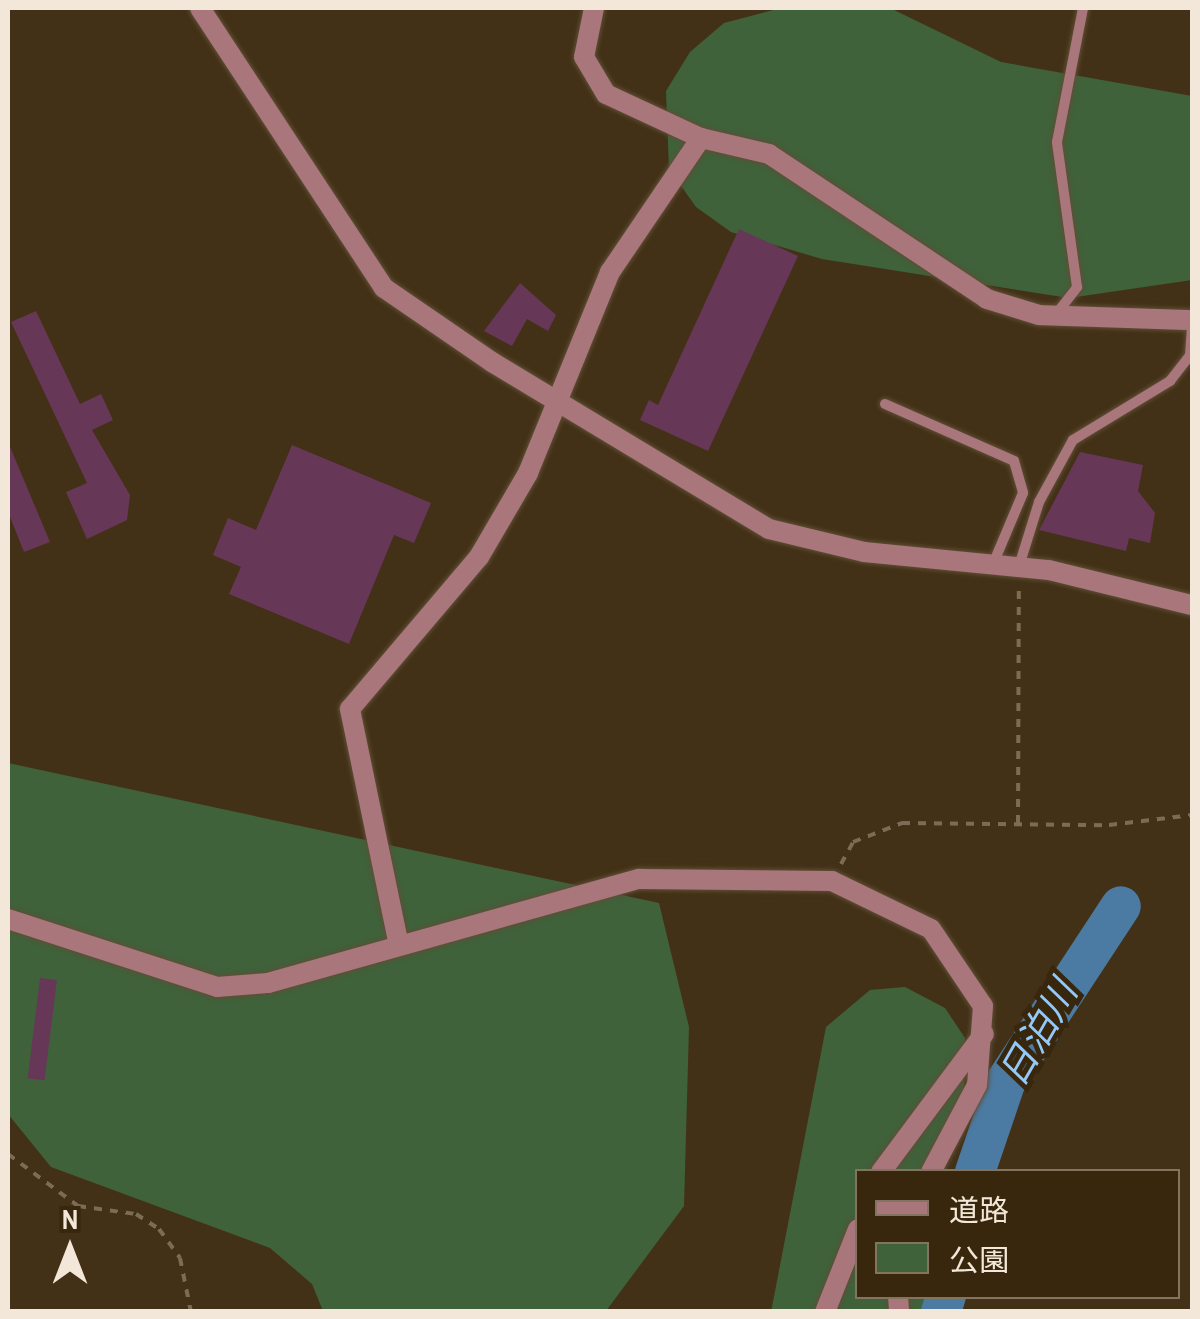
<!DOCTYPE html>
<meta charset="utf-8">
<style>
body{margin:0}
#map{position:relative;width:1200px;height:1319px;overflow:hidden;background:#433117;font-family:"Archivo Narrow","Noto Sans JP",sans-serif}
div>[style]{position:absolute}
.green>*{inset:0;background:#3f623b}
.river>*{height:40px;margin:-20px;padding:0 20px;transform-origin:20px;border-radius:20px;background:#4b7ba3}
.building>*{inset:0;background:#673758;transform-origin:0 0}
.path>*{height:4px;margin-top:-2px;transform-origin:0;background:repeating-linear-gradient(90deg,#7c6c56 0 8px,transparent 0 16px)}
.roads{filter:drop-shadow(0 0 2px #5f4e36) drop-shadow(0 0 2px #5f4e36)}
.service>*{height:10px;margin:-5px;padding:0 5px;transform-origin:5px;border-radius:5px;background:#a8767b}
.minor>*{height:20px;margin:-10px;padding:0 10px;transform-origin:10px;border-radius:10px;background:#a8767b}
span{translate:-50% -50%;white-space:nowrap;text-align:center;line-height:1.15;-webkit-text-stroke:10px #38270c;paint-order:stroke}
.water-label{font-size:38px;color:#92c9fa;font-style:italic}
.frame{position:absolute;inset:0;border:10px solid #f2e7d8;pointer-events:none}
.legend{position:absolute;left:855px;top:1169px;width:325px;height:130px;box-sizing:border-box;background:#38270c;border:2px solid #82745e;margin:0;padding:12px 18px;list-style:none;font-size:30px;color:#f2e7d8}
.legend li{display:flex;align-items:center;gap:20px;height:50px}
.legend b{width:50px;border:2px solid #82745e}
.north{position:absolute;left:20px;top:1199px;width:100px;height:100px;-webkit-text-stroke:8px #38270c;paint-order:stroke;rotate:0deg;font-size:28px;font-weight:700;line-height:40px;text-align:center;color:#f2e7d8}
.north::after{content:'';display:block;margin:auto;width:35px;height:45px;background:#f2e7d8;clip-path:polygon(50% 0,100% 100%,50% 72%,0 100%)}
</style>
<div id="map">
<div class="green">
<i style="clip-path:polygon(781px 8px,890px 8px,1001px 62px,1192px 96px,1192px 280px,1069px 298px,822px 259px,731px 232px,696px 207px,669px 169px,666px 91px,690px 52px,724px 23px)"></i>
<i style="clip-path:polygon(8px 763px,659px 903px,689px 1027px,684px 1206px,606px 1311px,323px 1311px,312px 1284px,270px 1248px,51px 1167px,8px 1114px)"></i>
<i style="clip-path:polygon(905px 987px,945px 1008px,965px 1038px,964px 1085px,945px 1171px,858px 1172px,858px 1296px,938px 1297px,939px 1311px,771px 1312px,826px 1027px,870px 990px)"></i>
</div>
<div class="river">
<i style="left:975px;top:1172px;width:96px;rotate:-71.2deg"></i>
<i style="left:1006px;top:1081px;width:209px;rotate:-56.7deg"></i>
<i style="left:941px;top:1312px;width:17px;rotate:-73deg"></i>
</div>
<div class="building">
<i style="clip-path:polygon(739px 229px,798px 256px,708px 451px,640px 420px,649px 400px,658px 405px)"></i>
<i style="clip-path:polygon(520px 283px,556px 315px,548px 331px,527px 319px,512px 346px,484px 331px)"></i>
<i style="clip-path:polygon(36px 311px,80px 404px,101px 394px,113px 420px,92px 430px,130px 495px,127px 520px,87px 539px,66px 492px,87px 483px,11px 322px)"></i>
<i style="clip-path:polygon(8px 442px,50px 542px,24px 552px,8px 512px)"></i>
<i style="clip-path:polygon(292px 445px,431px 503px,414px 543px,394px 535px,349px 644px,229px 594px,241px 567px,213px 555px,228px 518px,256px 530px)"></i>
<i style="clip-path:polygon(1080px 452px,1143px 465px,1138px 491px,1155px 513px,1150px 543px,1129px 538px,1126px 551px,1039px 530px)"></i>
<i style="left:40px;top:978px;width:17px;height:101px;rotate:7deg"></i>
</div>
<div class="path">
<i style="left:1018px;top:823px;width:236px;rotate:-89.8deg"></i>
<i style="left:841px;top:864px;width:25px;rotate:-61deg"></i>
<i style="left:853px;top:842px;width:53px;rotate:-21.2deg"></i>
<i style="left:902px;top:823px;width:207px;rotate:0.6deg"></i>
<i style="left:1109px;top:825px;width:84px;rotate:-6.9deg"></i>
<i style="left:8px;top:1154px;width:87px;rotate:36.6deg"></i>
<i style="left:78px;top:1206px;width:59px;rotate:7.9deg"></i>
<i style="left:136px;top:1214px;width:27px;rotate:33deg"></i>
<i style="left:159px;top:1229px;width:36px;rotate:54deg"></i>
<i style="left:180px;top:1258px;width:55px;rotate:78.5deg"></i>
</div>
<div class="roads">
<div class="service">
<i style="left:1057px;top:313px;width:33px;rotate:-52deg"></i>
<i style="left:1077px;top:287px;width:146px;rotate:-97.9deg"></i>
<i style="left:1057px;top:142px;width:136px;rotate:-79deg"></i>
<i style="left:885px;top:404px;width:141px;rotate:23.8deg"></i>
<i style="left:1014px;top:461px;width:33px;rotate:74deg"></i>
<i style="left:1023px;top:493px;width:77px;rotate:112.9deg"></i>
<i style="left:1019px;top:566px;width:67px;rotate:-72.6deg"></i>
<i style="left:1039px;top:502px;width:71px;rotate:-61.3deg"></i>
<i style="left:1073px;top:440px;width:114px;rotate:-31.3deg"></i>
<i style="left:1170px;top:381px;width:33px;rotate:-52deg"></i>
<i style="left:1190px;top:355px;width:30px;rotate:-86deg"></i>
</div>
<div class="minor">
<i style="left:200px;top:8px;width:335px;rotate:56.7deg"></i>
<i style="left:384px;top:288px;width:131px;rotate:34.4deg"></i>
<i style="left:492px;top:362px;width:323px;rotate:31.1deg"></i>
<i style="left:769px;top:529px;width:98px;rotate:13.6deg"></i>
<i style="left:864px;top:552px;width:186px;rotate:5.6deg"></i>
<i style="left:1049px;top:570px;width:147px;rotate:13.8deg"></i>
<i style="left:594px;top:8px;width:50px;rotate:101.5deg"></i>
<i style="left:584px;top:57px;width:43px;rotate:59.3deg"></i>
<i style="left:606px;top:94px;width:105px;rotate:24.9deg"></i>
<i style="left:701px;top:138px;width:70px;rotate:13.2deg"></i>
<i style="left:769px;top:154px;width:262px;rotate:33.6deg"></i>
<i style="left:987px;top:299px;width:54px;rotate:17.1deg"></i>
<i style="left:1039px;top:315px;width:153px;rotate:1.9deg"></i>
<i style="left:8px;top:919px;width:220px;rotate:18deg"></i>
<i style="left:217px;top:987px;width:51px;rotate:-4.5deg"></i>
<i style="left:268px;top:983px;width:385px;rotate:-15.7deg"></i>
<i style="left:639px;top:879px;width:193px;rotate:0.6deg"></i>
<i style="left:832px;top:881px;width:110px;rotate:25.9deg"></i>
<i style="left:931px;top:929px;width:93px;rotate:56deg"></i>
<i style="left:983px;top:1006px;width:79px;rotate:94.3deg"></i>
<i style="left:977px;top:1085px;width:98px;rotate:117.9deg"></i>
<i style="left:398px;top:941px;width:237px;rotate:-101.7deg"></i>
<i style="left:350px;top:709px;width:199px;rotate:-49.7deg"></i>
<i style="left:479px;top:557px;width:97px;rotate:-59.7deg"></i>
<i style="left:528px;top:473px;width:217px;rotate:-67.8deg"></i>
<i style="left:610px;top:272px;width:162px;rotate:-55.8deg"></i>
<i style="left:881px;top:1172px;width:172px;rotate:-53.3deg"></i>
<i style="left:898px;top:1296px;width:16px;rotate:86deg"></i>
<i style="left:825px;top:1312px;width:89px;rotate:-68.3deg"></i>
</div>
</div>
<div class="water-label">
<span style="left:1038px;top:1033px;rotate:-60deg">日泊川</span>
</div>
<div class="frame"></div>
<ul class="legend">
<li><b style="height:12px;background:#a8767b"></b>道路</li>
<li><b style="height:28px;background:#3f623b"></b>公園</li>
</ul>
<div class="north">N</div>
</div>
